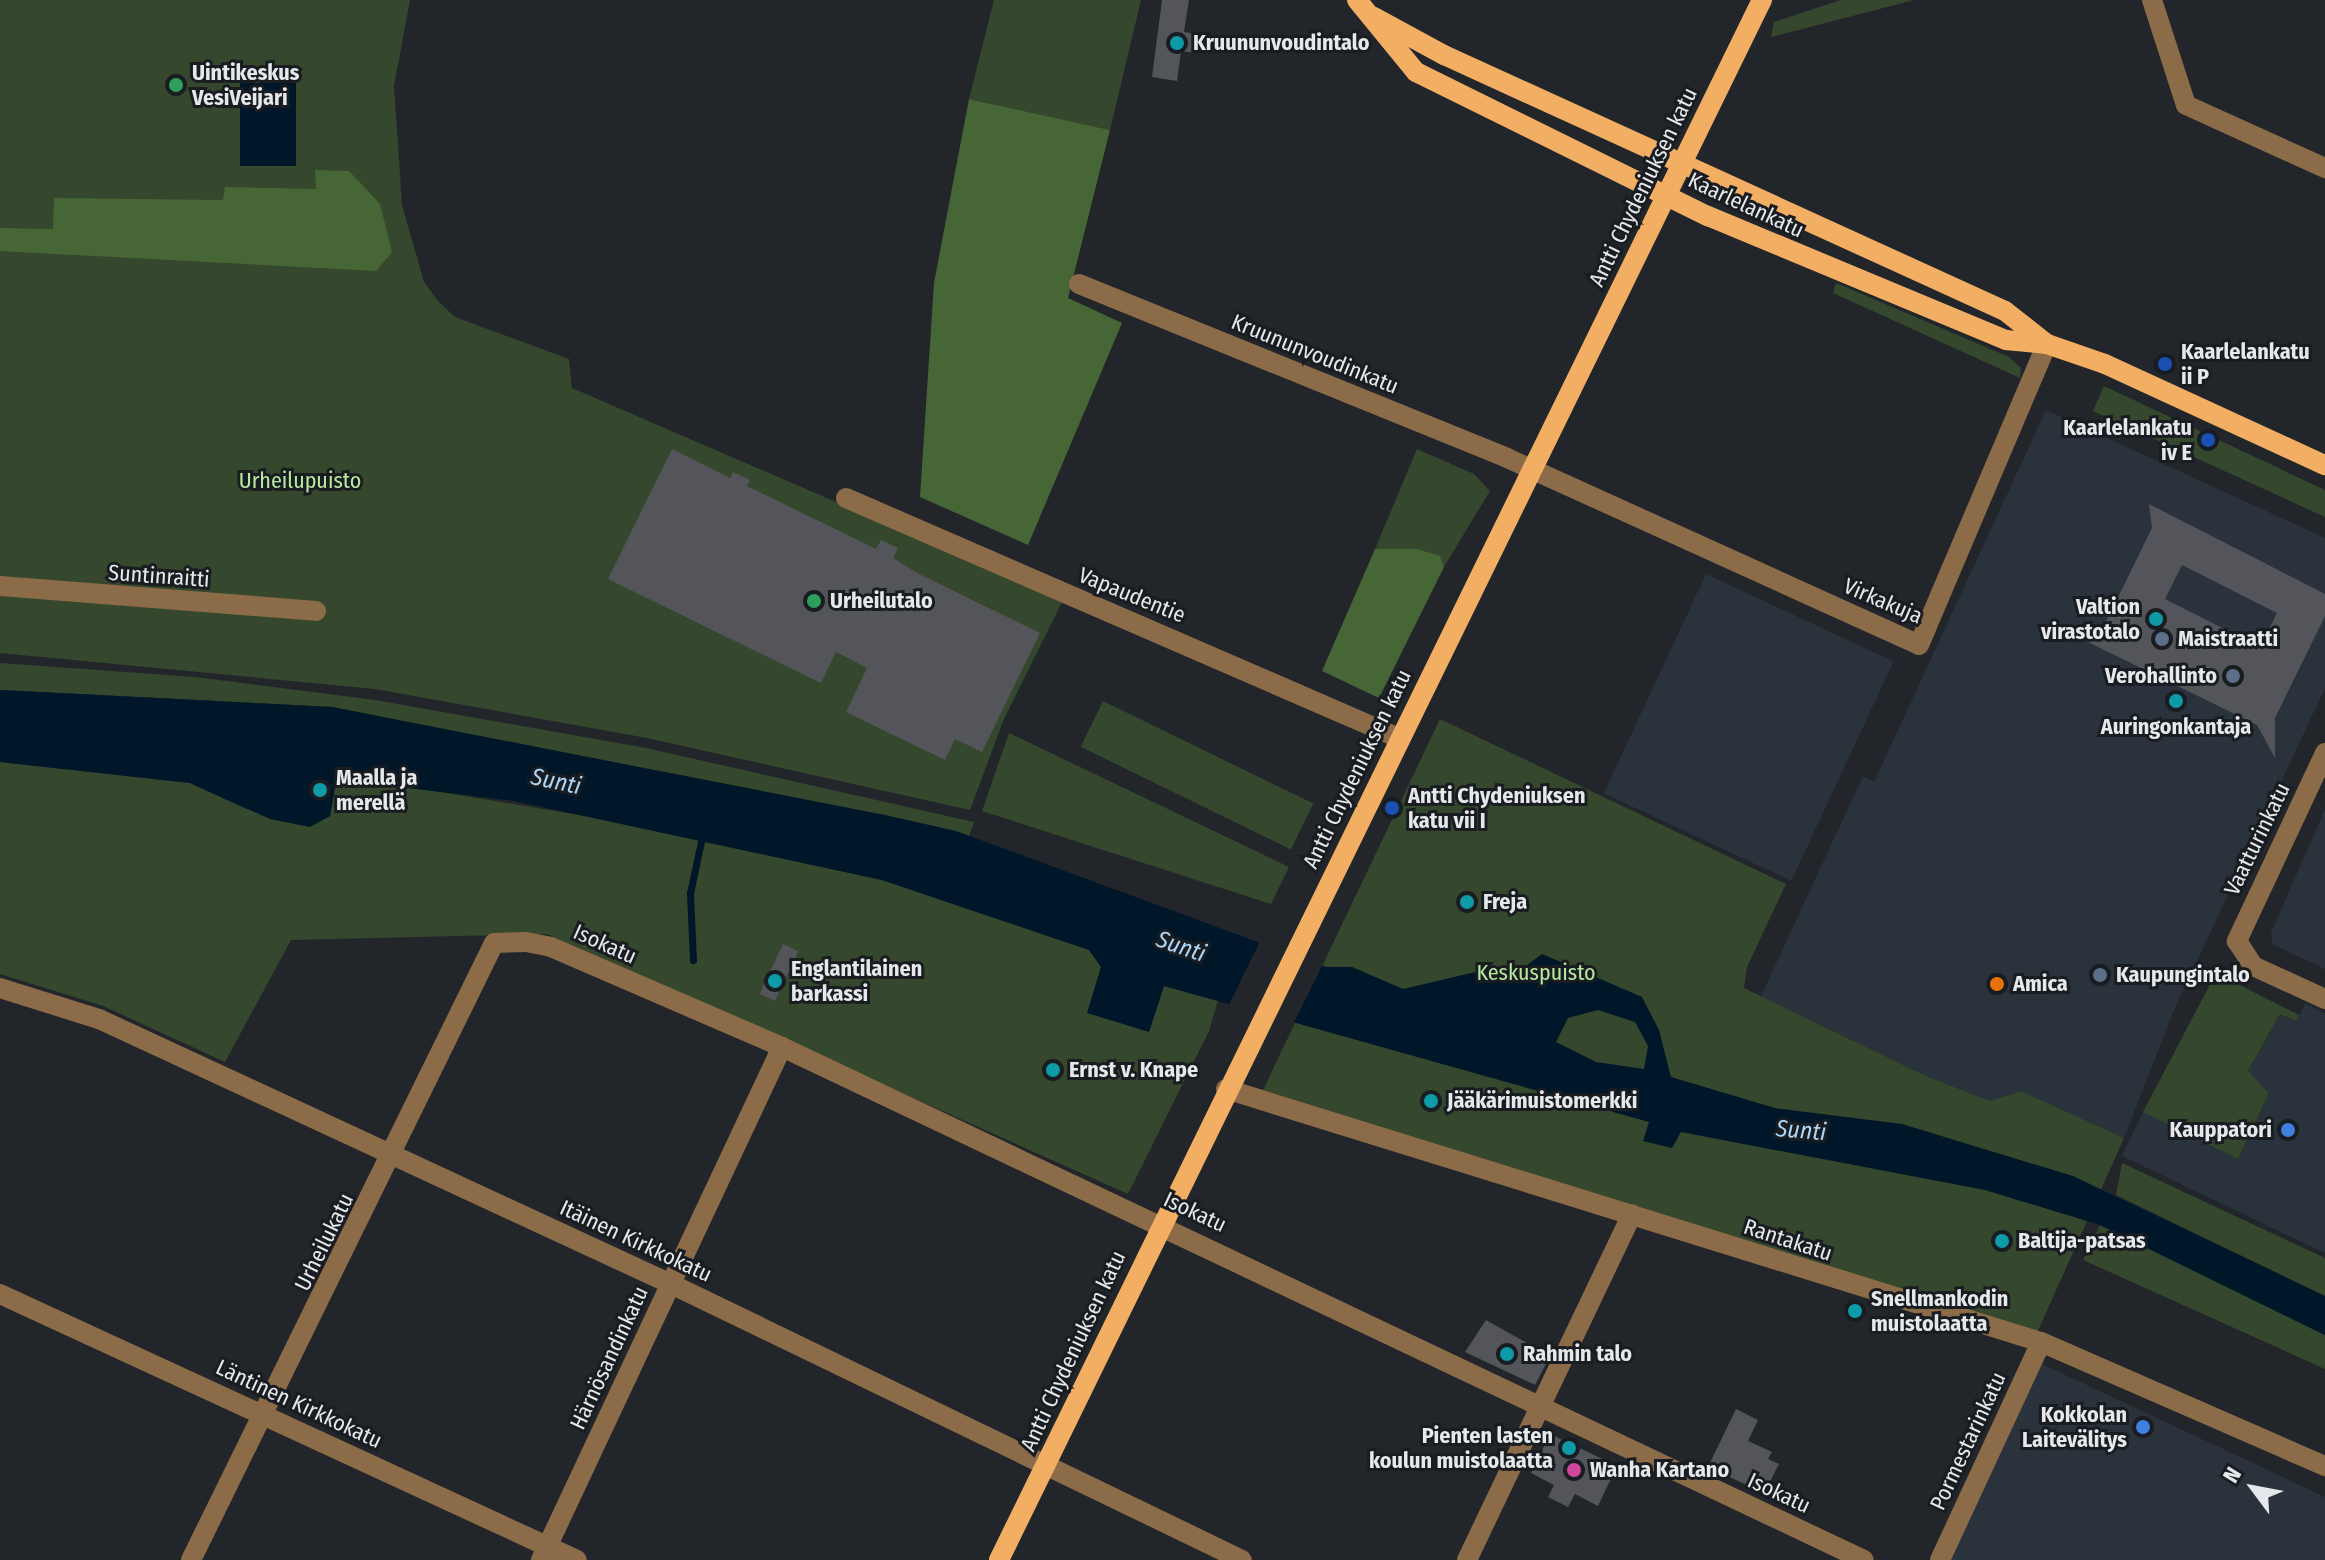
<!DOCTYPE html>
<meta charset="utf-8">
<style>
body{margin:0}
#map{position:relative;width:2325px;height:1560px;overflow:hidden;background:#22262b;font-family:"Fira Sans Condensed",sans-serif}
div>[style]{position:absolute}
.built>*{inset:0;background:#2a323b;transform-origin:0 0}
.green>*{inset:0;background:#35472c;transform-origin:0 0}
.forest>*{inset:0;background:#476636}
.water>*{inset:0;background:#001629;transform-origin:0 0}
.pier>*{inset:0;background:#22262b}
.stream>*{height:7px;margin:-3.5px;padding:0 3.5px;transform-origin:3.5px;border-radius:3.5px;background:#001629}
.building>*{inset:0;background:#54555b;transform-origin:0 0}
.minor>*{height:20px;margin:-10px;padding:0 10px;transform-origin:10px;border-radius:10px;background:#8b6b48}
.major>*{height:20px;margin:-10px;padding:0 10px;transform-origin:10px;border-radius:10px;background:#f2af64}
.dots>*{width:22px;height:22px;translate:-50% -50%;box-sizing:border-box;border:4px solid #191d21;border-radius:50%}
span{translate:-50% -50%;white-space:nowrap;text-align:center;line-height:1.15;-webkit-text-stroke:6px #191d21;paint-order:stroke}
.poi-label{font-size:22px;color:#e6e9ec;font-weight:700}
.left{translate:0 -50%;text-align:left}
.right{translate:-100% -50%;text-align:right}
.street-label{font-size:22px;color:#e6e9ec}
.park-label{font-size:22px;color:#b8e99e}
.water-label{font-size:24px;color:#acd6fa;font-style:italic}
.north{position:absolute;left:2213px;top:1448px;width:80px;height:80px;-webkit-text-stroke:6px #191d21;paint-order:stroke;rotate:302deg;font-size:22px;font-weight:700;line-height:32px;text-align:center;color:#e6e9ec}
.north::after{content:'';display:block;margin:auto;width:28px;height:36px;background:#e6e9ec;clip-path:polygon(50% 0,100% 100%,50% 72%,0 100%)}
</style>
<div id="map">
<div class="built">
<i style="clip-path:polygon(2046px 410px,2325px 538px,2325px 688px,2174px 1010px,2124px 1138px,2021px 1091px,1990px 1101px,1926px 1076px,1761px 996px,1863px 776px,1874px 782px)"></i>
<i style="left:1706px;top:574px;width:207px;height:242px;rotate:25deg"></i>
<i style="clip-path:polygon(2325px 809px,2325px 969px,2272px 944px,2271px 933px)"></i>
<i style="clip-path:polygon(2305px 1003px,2325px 1014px,2325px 1253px,2122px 1156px,2143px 1112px,2238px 1159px,2269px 1093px,2248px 1072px,2280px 1014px,2296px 1021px)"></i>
<i style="clip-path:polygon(2042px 1364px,2325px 1497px,2325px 1560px,1949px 1560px)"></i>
</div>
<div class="green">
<i style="clip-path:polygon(0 0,410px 0,394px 86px,402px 205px,424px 282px,438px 301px,455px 317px,569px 359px,572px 388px,1063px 600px,1004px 719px,970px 810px,647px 738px,375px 689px,0 653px)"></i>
<i style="clip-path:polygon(994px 0,1141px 0,1110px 130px,969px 99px)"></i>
<i style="clip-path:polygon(1841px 0,1914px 0,1771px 37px,1774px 22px)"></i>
<i style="clip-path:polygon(1836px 283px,2009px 357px,2021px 368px,2020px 378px,1833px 293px)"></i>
<i style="clip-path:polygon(2104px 386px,2325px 490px,2325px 517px,2093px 411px)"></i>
<i style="clip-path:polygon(1417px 449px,1474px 474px,1490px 491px,1444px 567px,1440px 556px,1375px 549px)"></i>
<i style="clip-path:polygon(0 663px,195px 677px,375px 700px,646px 748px,974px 822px,969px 836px,332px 707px,0 690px)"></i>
<i style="left:1103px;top:701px;width:234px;height:51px;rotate:26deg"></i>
<i style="clip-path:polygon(1440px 719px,1786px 884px,1747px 967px,1744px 988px,1926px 1076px,1990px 1101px,2021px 1091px,2124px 1138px,2037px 1333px,1263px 1090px)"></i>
<i style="clip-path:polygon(1009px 733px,1289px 867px,1271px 904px,982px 811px)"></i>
<i style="clip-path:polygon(0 762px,190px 783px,246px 809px,330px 816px,337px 775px,609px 820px,882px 880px,1089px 950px,1149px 1032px,1164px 986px,1218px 1000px,1209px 1031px,1128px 1194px,547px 934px,291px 940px,225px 1062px,103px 1006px,0 974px)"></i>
<i style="clip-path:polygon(2216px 973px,2299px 1015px,2296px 1021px,2280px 1014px,2248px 1071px,2269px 1093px,2238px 1159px,2143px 1112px)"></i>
<i style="clip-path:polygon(2122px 1163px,2325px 1258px,2325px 1296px,2116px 1195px)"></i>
<i style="clip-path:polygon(2100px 1225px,2325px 1335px,2325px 1369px,2083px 1260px)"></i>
</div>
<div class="forest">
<i style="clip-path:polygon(969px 99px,1110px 130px,1068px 298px,1122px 323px,1028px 545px,920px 497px,934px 283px)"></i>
<i style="clip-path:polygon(315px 170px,349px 171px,380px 204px,392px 252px,376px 271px,0 251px,0 228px,53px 229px,54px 198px,223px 200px,225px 187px,316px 189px)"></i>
<i style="clip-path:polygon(1375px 549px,1417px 549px,1440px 556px,1444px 567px,1379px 698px,1322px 671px)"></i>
</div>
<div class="water">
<i style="left:240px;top:83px;width:56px;height:83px"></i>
<i style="clip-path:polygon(evenodd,0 690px,332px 707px,885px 815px,956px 831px,1326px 967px,1352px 967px,1403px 989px,1484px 970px,1505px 981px,1542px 954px,1642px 997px,1659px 1030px,1671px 1077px,1775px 1108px,1902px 1124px,2073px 1176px,2325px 1296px,2325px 1335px,2100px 1225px,1985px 1190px,1681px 1132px,1672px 1148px,1643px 1141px,1649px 1122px,1164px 986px,1149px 1032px,1087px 1013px,1101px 967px,1089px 950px,882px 880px,514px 801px,367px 783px,367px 777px,337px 776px,330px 816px,310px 827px,270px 819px,190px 783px,0 762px,0 690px,1598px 1010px,1635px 1022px,1648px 1046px,1644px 1069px,1596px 1062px,1556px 1042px,1568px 1018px,1598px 1010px)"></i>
</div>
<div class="pier">
<i style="clip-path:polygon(1262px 937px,1324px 962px,1293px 1024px,1228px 1007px)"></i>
</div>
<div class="stream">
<i style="left:693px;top:960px;width:67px;rotate:-92.6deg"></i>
<i style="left:690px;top:893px;width:62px;rotate:-78deg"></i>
</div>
<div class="building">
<i style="clip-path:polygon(1162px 0,1189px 0,1184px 32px,1198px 34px,1195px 53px,1181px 51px,1177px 81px,1152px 77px)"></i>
<i style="clip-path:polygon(672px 449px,730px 478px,733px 472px,750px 480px,747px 486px,876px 549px,881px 540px,898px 548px,893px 558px,917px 573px,1040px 633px,982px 752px,955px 739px,945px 760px,846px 712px,867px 668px,836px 652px,821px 683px,608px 579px)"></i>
<i style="clip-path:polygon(evenodd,2149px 504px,2325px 594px,2325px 616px,2275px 718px,2275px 758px,2257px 725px,2088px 642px,2100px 634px,2152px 528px,2149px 504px,2182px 565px,2277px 613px,2260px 647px,2165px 599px,2182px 565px)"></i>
<i style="left:783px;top:944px;width:17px;height:55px;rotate:25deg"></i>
<i style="clip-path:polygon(1486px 1320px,1550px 1356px,1535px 1385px,1465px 1352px)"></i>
<i style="clip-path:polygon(1736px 1409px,1758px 1420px,1748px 1441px,1772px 1452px,1768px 1459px,1779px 1464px,1764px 1493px,1708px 1467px)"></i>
<i style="clip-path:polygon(1550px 1434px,1617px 1466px,1598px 1506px,1575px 1494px,1568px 1507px,1548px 1497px,1554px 1485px,1531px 1473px)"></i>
</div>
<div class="minor">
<i style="left:2152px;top:0;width:110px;rotate:72.1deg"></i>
<i style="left:2186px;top:105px;width:153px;rotate:24.4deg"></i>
<i style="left:1079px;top:284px;width:462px;rotate:22.1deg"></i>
<i style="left:1507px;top:458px;width:452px;rotate:24.4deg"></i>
<i style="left:1919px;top:645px;width:327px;rotate:-67deg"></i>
<i style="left:846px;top:498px;width:603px;rotate:23.46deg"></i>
<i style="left:0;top:586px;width:317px;rotate:4.5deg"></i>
<i style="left:2325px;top:753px;width:208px;rotate:115.1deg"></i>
<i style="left:2237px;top:941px;width:30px;rotate:57deg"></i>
<i style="left:2253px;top:966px;width:79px;rotate:24.6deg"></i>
<i style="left:0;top:988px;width:104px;rotate:17.4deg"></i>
<i style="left:99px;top:1019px;width:630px;rotate:24.86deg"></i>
<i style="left:671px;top:1284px;width:634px;rotate:25.8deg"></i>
<i style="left:1226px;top:1089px;width:853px;rotate:17.25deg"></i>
<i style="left:2041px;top:1342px;width:310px;rotate:23.6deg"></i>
<i style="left:0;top:1294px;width:635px;rotate:24.75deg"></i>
<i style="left:191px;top:1560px;width:687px;rotate:-63.84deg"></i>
<i style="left:494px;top:943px;width:32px;rotate:-2deg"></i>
<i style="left:526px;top:942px;width:25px;rotate:11deg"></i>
<i style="left:551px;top:947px;width:252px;rotate:23.4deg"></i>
<i style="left:782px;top:1047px;width:1197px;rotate:25.37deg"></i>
<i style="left:541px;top:1560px;width:567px;rotate:-64.84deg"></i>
<i style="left:1467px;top:1560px;width:383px;rotate:-64.5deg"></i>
<i style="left:1940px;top:1560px;width:240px;rotate:-65.1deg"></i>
</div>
<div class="major">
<i style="left:1357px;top:0;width:93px;rotate:50.7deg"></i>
<i style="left:1416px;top:72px;width:326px;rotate:26.3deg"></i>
<i style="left:1708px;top:216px;width:323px;rotate:22.6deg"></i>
<i style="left:2006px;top:340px;width:41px;rotate:5.6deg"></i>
<i style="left:2047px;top:344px;width:61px;rotate:19deg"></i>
<i style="left:2105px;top:364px;width:242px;rotate:24.7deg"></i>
<i style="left:1374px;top:17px;width:80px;rotate:28.5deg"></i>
<i style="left:1444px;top:55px;width:617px;rotate:24.53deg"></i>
<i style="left:2005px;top:311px;width:53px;rotate:38.2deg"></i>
<i style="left:999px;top:1560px;width:1737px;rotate:-63.94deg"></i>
</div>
<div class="dots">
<i style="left:1177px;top:43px;background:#0f9aa8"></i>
<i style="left:176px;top:85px;background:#2e9e5b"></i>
<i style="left:2165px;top:364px;background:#1a4fb4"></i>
<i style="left:2208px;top:440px;background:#1a4fb4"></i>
<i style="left:814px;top:601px;background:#2e9e5b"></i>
<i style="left:2156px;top:619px;background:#0f9aa8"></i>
<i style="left:2162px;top:639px;background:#5c6f8a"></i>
<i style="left:2233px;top:676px;background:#5c6f8a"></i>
<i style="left:2176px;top:701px;background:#0f9aa8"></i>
<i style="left:320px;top:790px;background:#0f9aa8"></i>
<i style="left:1392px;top:808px;background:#1a4fb4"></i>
<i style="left:1467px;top:902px;background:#0f9aa8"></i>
<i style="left:2100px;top:975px;background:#5c6f8a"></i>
<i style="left:775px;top:981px;background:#0f9aa8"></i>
<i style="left:1997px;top:984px;background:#e8710a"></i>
<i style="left:1053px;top:1070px;background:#0f9aa8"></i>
<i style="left:1431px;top:1101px;background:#0f9aa8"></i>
<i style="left:2288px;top:1130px;background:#3f7fe0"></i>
<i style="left:2002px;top:1241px;background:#0f9aa8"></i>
<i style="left:1855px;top:1311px;background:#0f9aa8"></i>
<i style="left:1507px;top:1354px;background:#0f9aa8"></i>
<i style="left:2143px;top:1427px;background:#3f7fe0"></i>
<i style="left:1569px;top:1448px;background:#0f9aa8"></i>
<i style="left:1574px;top:1470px;background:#d1479c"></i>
</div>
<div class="poi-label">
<span class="left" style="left:1193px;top:43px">Kruununvoudintalo</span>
<span class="left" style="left:192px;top:85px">Uintikeskus<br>VesiVeijari</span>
<span class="left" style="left:2181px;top:364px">Kaarlelankatu<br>ii P</span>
<span class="right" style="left:2192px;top:440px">Kaarlelankatu<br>iv E</span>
<span class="left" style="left:830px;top:601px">Urheilutalo</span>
<span class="right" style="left:2140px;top:619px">Valtion<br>virastotalo</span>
<span class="left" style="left:2178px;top:639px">Maistraatti</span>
<span class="right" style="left:2217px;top:676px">Verohallinto</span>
<span style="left:2176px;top:727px">Auringonkantaja</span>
<span class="left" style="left:336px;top:790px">Maalla ja<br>merellä</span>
<span class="left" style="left:1408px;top:808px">Antti Chydeniuksen<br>katu vii I</span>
<span class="left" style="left:1483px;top:902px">Freja</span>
<span class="left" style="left:791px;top:981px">Englantilainen<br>barkassi</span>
<span class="left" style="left:2116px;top:975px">Kaupungintalo</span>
<span class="left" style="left:2013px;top:984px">Amica</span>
<span class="left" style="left:1069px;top:1070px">Ernst v. Knape</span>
<span class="left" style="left:1447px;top:1101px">Jääkärimuistomerkki</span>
<span class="right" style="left:2272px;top:1130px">Kauppatori</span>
<span class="left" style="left:2018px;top:1241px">Baltija-patsas</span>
<span class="left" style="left:1871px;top:1311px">Snellmankodin<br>muistolaatta</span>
<span class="left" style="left:1523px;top:1354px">Rahmin talo</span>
<span class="right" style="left:2127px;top:1427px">Kokkolan<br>Laitevälitys</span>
<span class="right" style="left:1553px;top:1448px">Pienten lasten<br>koulun muistolaatta</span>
<span class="left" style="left:1590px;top:1470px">Wanha Kartano</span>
</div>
<div class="street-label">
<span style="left:1643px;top:187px;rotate:-64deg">Antti Chydeniuksen katu</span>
<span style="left:1746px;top:205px;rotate:25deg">Kaarlelankatu</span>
<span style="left:1315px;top:354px;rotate:22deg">Kruununvoudinkatu</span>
<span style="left:159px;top:576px;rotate:4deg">Suntinraitti</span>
<span style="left:1132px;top:595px;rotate:22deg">Vapaudentie</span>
<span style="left:1883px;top:601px;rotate:23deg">Virkakuja</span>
<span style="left:1357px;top:769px;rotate:-64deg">Antti Chydeniuksen katu</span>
<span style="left:2257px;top:839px;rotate:-64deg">Vaatturinkatu</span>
<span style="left:605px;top:944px;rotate:24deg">Isokatu</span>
<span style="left:1195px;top:1212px;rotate:25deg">Isokatu</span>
<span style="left:1788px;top:1240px;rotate:18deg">Rantakatu</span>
<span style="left:636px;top:1241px;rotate:25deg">Itäinen Kirkkokatu</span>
<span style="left:324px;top:1242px;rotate:-64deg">Urheilukatu</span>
<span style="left:1073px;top:1351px;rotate:-65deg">Antti Chydeniuksen katu</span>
<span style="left:609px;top:1358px;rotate:-65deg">Härnösandinkatu</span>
<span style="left:299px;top:1404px;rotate:25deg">Läntinen Kirkkokatu</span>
<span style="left:1968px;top:1441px;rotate:-65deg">Pormestarinkatu</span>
<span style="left:1779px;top:1493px;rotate:25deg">Isokatu</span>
</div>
<div class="park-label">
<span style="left:300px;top:481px">Urheilupuisto</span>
<span style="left:1536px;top:973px">Keskuspuisto</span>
</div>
<div class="water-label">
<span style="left:556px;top:782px;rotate:12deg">Sunti</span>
<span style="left:1181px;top:947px;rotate:19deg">Sunti</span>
<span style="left:1801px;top:1131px;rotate:5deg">Sunti</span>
</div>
<div class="north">N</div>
</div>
